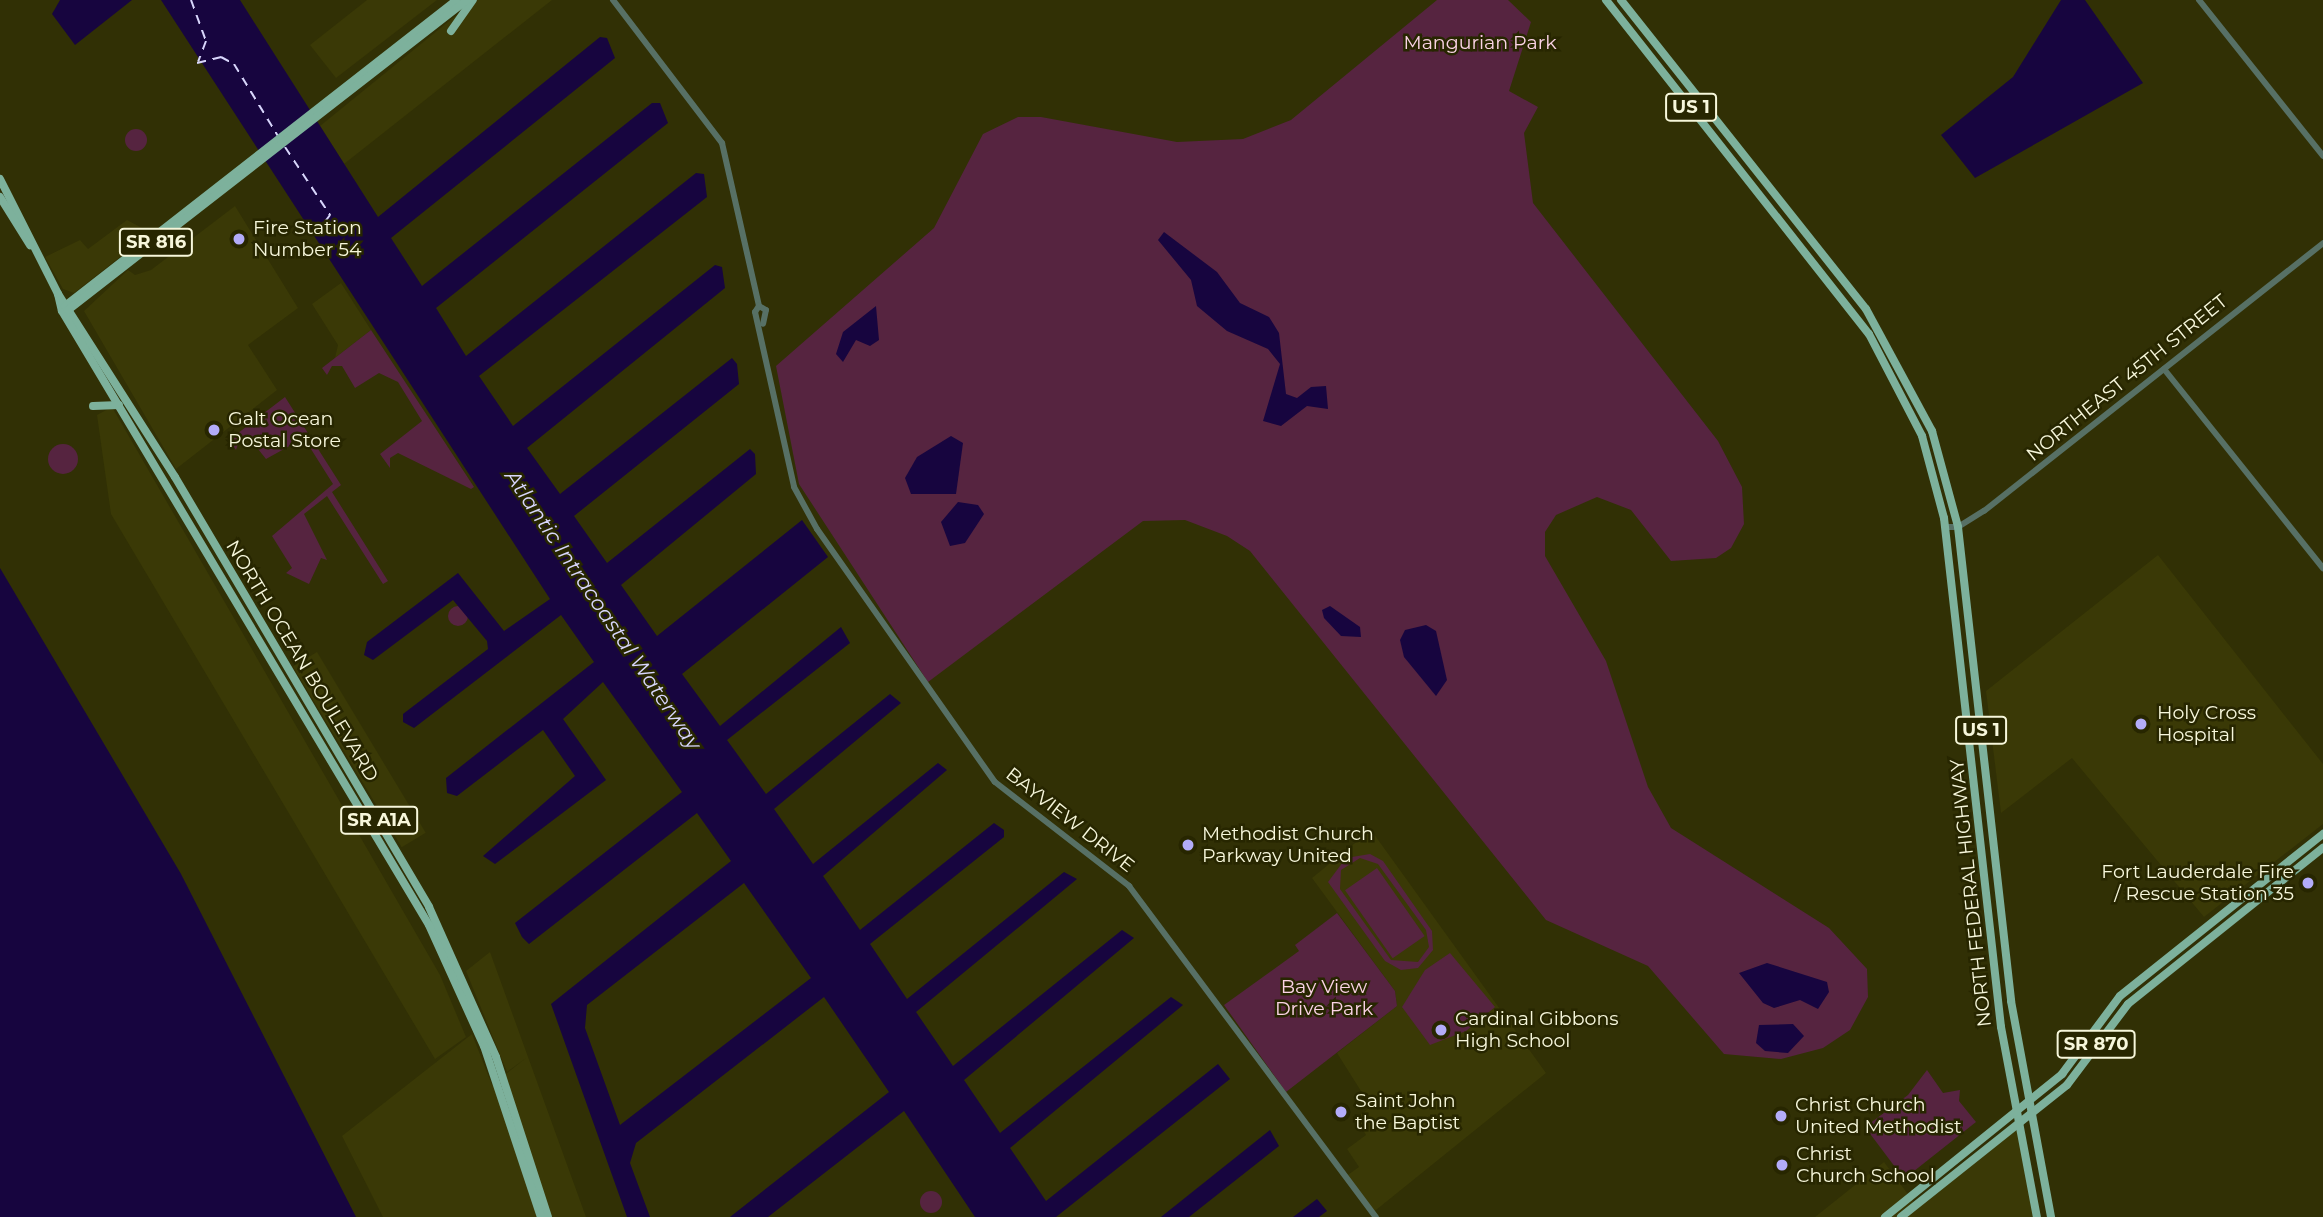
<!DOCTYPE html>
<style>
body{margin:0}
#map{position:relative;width:2323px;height:1217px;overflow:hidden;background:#313005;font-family:Montserrat,sans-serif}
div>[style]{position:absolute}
.built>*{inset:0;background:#3a3906;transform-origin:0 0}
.green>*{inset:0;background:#562440;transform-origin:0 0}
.round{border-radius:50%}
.water>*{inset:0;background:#17053f}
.ferry>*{height:2px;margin-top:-1px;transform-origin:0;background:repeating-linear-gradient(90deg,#d8d6fc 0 9px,transparent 0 16px)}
.tertiary>*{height:6px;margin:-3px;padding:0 3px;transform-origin:3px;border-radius:3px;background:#577065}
.primary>*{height:8px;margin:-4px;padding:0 4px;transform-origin:4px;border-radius:4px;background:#7db19c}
.dots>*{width:19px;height:19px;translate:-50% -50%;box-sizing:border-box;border:4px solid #272600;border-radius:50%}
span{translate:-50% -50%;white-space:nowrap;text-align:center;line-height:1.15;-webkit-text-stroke:5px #272600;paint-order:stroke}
.shield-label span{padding:2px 5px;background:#272600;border:2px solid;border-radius:5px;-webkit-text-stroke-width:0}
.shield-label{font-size:18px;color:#f7f7db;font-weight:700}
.park-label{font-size:19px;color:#fbd3e6}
.poi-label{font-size:19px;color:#f7f7db}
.left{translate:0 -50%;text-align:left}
.right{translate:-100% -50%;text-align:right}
.street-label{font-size:19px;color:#f7f7db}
.water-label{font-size:21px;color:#d8d6fc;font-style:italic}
</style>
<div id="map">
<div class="built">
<i style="clip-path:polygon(367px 0,437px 0,336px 78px,310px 45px)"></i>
<i style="clip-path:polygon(475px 0,552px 0,344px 164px,320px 126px)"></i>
<i style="clip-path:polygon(235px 206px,298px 308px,248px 345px,277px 390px,176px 469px,84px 311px,128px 270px,135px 275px,151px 270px)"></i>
<i style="clip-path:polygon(127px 220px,144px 229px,138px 243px,74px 293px,63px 289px,45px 257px,80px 240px,88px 249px)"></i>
<i style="clip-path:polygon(341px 283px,371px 330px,335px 358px,338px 345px,312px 304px)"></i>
<i style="clip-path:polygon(112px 407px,440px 975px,466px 1037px,435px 1059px,111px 514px,97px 415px)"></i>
<i style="clip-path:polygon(2158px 555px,2323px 764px,2323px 824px,2204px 917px,2072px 758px,2001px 813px,1986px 691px)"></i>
<i style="left:317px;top:652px;width:211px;height:28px;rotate:59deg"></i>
<i style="clip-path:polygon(1371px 830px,1546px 1073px,1376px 1210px,1367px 1209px,1345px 1177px,1359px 1167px,1347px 1149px,1366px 1135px,1356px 1118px,1371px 1107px,1337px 1053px,1397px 1006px,1395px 991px,1312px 878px)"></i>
<i style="clip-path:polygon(490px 952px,586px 1217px,383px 1217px,342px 1136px,472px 1034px,492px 1085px,526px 1058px,507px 1072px,466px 971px)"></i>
<i style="clip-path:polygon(2018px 1124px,2037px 1217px,1815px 1217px,1884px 1162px,1916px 1205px)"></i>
</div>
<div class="green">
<i style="clip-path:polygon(1437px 0,1508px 0,1531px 22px,1509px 91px,1538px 107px,1524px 133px,1533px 203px,1718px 441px,1742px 487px,1744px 524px,1731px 548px,1716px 558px,1671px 561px,1631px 510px,1597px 497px,1556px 515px,1545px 532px,1545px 556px,1606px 661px,1648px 787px,1671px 828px,1829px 928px,1867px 969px,1868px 997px,1850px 1030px,1823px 1048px,1781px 1059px,1724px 1054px,1648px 966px,1546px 920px,1250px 551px,1227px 536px,1185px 520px,1143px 521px,928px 682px,799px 484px,776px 366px,934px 228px,983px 134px,1018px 117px,1041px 117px,1177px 142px,1243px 139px,1291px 120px)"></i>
<i class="round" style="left:125px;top:129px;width:22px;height:22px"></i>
<i style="clip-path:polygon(371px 330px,474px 487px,471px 489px,398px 453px,390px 458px,390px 468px,380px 454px,422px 421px,398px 382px,379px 373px,355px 388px,342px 366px,332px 366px,327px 375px,322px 368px)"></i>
<i style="clip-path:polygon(285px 397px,341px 485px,332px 492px,388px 581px,383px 584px,327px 496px,304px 514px,327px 560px,321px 558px,309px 584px,286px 573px,292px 568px,272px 536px,333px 484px,304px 438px,266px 459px,250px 439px,239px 441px,236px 450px,229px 440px)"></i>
<i class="round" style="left:48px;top:444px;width:30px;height:30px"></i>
<i class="round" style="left:448px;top:606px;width:20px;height:20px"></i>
<i style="clip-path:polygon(evenodd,1370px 854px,1383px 861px,1432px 931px,1433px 950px,1418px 968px,1401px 970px,1385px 961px,1328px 882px,1346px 858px,1370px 854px,1360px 858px,1378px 864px,1426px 930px,1429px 947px,1418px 962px,1391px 960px,1340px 889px,1341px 870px,1360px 858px)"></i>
<i style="left:1377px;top:868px;width:83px;height:39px;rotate:55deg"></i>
<i style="clip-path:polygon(1337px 913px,1395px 991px,1397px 1006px,1286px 1092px,1224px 1005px,1299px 951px,1295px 945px)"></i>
<i style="clip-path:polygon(1450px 953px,1495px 1007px,1466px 1031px,1430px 1045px,1402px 1007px,1425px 970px)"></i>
<i style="clip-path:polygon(1927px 1070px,1943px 1093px,1960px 1090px,1959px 1101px,1976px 1122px,1904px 1179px,1865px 1127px,1908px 1095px)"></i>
<i class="round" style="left:920px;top:1191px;width:22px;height:22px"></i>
</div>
<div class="water">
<i style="clip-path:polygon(60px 0,132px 0,75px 45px,52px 14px)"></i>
<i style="clip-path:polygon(evenodd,161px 0,240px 0,378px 217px,600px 37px,607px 38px,615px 58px,391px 238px,422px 286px,652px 103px,660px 103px,668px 123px,436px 308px,466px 356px,696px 173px,704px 174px,707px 197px,479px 376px,513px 426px,715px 265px,722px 267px,725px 288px,527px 448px,560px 494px,732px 358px,737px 364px,739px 384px,574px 516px,607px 563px,750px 449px,755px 454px,756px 474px,621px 585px,657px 636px,802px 520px,828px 557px,682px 674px,720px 726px,841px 627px,850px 643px,727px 740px,766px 794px,890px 694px,901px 703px,774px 809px,813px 864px,938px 763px,947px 770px,823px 876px,860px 930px,994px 823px,1004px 830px,1004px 837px,870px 944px,907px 999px,1064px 872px,1077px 879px,916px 1012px,953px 1066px,1122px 930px,1134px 938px,964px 1080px,1000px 1133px,1171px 997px,1183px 1005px,1010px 1148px,1046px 1201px,1218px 1064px,1230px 1079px,1056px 1217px,975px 1217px,904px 1111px,768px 1217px,730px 1217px,889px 1092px,824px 997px,636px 1143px,630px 1163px,650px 1217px,627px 1217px,551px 1004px,731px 861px,697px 813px,529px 944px,522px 937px,515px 923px,682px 792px,603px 682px,563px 719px,606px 780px,495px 864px,483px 856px,575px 776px,543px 730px,457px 796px,447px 793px,446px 778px,594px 662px,561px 615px,414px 728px,403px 722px,403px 714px,488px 649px,487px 641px,453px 600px,373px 660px,364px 655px,367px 642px,458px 573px,504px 631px,550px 599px,161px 0,744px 883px,811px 978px,620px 1125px,585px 1028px,587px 1005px,744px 883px)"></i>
<i style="clip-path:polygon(2061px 0,2085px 0,2143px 83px,1975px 178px,1941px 135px,2013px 77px)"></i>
<i style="clip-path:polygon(1164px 232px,1217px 272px,1240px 303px,1269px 317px,1279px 333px,1286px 394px,1297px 398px,1311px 387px,1326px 386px,1328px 409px,1307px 406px,1281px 426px,1263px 421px,1280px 364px,1268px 349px,1227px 331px,1197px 306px,1191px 280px,1158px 240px)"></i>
<i style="clip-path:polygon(876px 306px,879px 340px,870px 346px,856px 340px,843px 362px,836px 354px,843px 332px)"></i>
<i style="clip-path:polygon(951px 436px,963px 443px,956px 494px,911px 494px,905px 478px,917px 457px)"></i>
<i style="clip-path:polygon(958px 502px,978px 505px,984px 514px,965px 543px,950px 546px,941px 522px)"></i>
<i style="clip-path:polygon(0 568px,181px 874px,356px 1217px,0 1217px)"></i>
<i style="clip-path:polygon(1330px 606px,1360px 627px,1361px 637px,1341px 636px,1324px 618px,1322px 610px)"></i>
<i style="clip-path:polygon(1426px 625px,1436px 631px,1447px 680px,1436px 696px,1404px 657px,1400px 640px,1405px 630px)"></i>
<i style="clip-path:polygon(1767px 963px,1827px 982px,1829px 992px,1818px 1009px,1800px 1000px,1774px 1008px,1763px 1003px,1739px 973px)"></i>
<i style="clip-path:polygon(1793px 1024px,1804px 1036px,1788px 1053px,1765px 1051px,1756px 1043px,1759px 1025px)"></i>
<i style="clip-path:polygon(1270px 1130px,1279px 1146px,1189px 1217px,1161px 1217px)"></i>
<i style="clip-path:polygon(1317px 1199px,1327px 1211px,1319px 1217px,1293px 1217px)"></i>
</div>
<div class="ferry">
<i style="left:191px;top:0;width:44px;rotate:69.9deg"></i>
<i style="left:206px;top:41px;width:22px;rotate:111deg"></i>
<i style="left:197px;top:63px;width:25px;rotate:-14deg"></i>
<i style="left:221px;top:57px;width:15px;rotate:28deg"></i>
<i style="left:234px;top:64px;width:84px;rotate:58.6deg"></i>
<i style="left:285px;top:147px;width:82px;rotate:56.5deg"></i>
<i style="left:330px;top:215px;width:30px;rotate:127deg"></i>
</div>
<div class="tertiary">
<i style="left:613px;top:0;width:180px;rotate:52.7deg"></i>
<i style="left:722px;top:143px;width:167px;rotate:77.2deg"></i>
<i style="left:759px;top:306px;width:8px;rotate:30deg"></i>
<i style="left:766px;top:310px;width:14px;rotate:102deg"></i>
<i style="left:2199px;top:0;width:199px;rotate:51.5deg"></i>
<i style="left:759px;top:306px;width:7px;rotate:124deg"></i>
<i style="left:755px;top:312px;width:179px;rotate:77.4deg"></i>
<i style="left:794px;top:487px;width:48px;rotate:61.3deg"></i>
<i style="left:817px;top:529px;width:309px;rotate:54.9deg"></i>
<i style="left:995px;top:782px;width:170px;rotate:37.8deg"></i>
<i style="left:1129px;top:886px;width:413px;rotate:53.3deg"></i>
<i style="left:2164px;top:369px;width:255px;rotate:51.4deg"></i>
<i style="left:1945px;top:527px;width:13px"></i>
<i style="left:1958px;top:527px;width:31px;rotate:-32deg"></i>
<i style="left:1984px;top:511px;width:432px;rotate:-38.3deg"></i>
</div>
<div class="primary">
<i style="left:1606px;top:0;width:425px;rotate:51.8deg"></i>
<i style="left:1869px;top:334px;width:115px;rotate:62.5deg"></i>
<i style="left:1922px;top:436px;width:85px;rotate:75deg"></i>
<i style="left:1944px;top:518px;width:512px;rotate:83.61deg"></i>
<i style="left:2001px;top:1027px;width:193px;rotate:79.3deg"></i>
<i style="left:1621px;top:0;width:394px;rotate:51.6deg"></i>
<i style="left:1866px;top:309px;width:139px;rotate:61.6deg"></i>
<i style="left:1932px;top:431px;width:99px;rotate:74.8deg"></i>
<i style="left:1958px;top:527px;width:477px;rotate:83.6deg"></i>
<i style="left:2011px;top:1001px;width:220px;rotate:79.5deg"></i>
<i style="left:451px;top:31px;width:38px;rotate:-55deg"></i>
<i style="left:0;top:179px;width:129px;rotate:63.2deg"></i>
<i style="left:58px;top:294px;width:217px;rotate:57.4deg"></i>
<i style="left:175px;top:477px;width:499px;rotate:59.4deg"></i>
<i style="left:429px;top:907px;width:164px;rotate:65.9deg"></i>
<i style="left:496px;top:1057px;width:168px;rotate:72deg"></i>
<i style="left:0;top:197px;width:57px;rotate:58deg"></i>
<i style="left:58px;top:294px;width:17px;rotate:77deg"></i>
<i style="left:62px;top:311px;width:715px;rotate:59.13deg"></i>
<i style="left:429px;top:925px;width:133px;rotate:65.6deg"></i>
<i style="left:484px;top:1046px;width:180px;rotate:71.6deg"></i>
<i style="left:65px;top:306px;width:497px;rotate:-38deg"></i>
<i style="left:68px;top:310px;width:505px;rotate:-37.85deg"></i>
<i style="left:93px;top:406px;width:26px;rotate:-2deg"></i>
<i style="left:1885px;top:1217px;width:228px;rotate:-38.9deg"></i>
<i style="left:2062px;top:1074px;width:97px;rotate:-53.4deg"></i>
<i style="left:2120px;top:996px;width:260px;rotate:-38.6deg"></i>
<i style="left:1901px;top:1217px;width:212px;rotate:-38.5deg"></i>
<i style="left:2067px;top:1085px;width:101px;rotate:-53deg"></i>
<i style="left:2128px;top:1004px;width:250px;rotate:-38.7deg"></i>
</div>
<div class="dots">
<i style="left:239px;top:239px;background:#b3acf9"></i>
<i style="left:214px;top:430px;background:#b3acf9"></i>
<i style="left:2141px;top:724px;background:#b3acf9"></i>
<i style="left:1188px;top:845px;background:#b3acf9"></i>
<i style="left:2308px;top:883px;background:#b3acf9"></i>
<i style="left:1441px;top:1030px;background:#b3acf9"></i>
<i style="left:1341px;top:1112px;background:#b3acf9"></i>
<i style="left:1781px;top:1116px;background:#b3acf9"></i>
<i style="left:1782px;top:1165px;background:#b3acf9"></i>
</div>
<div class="shield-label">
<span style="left:1691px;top:107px">US 1</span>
<span style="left:156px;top:242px">SR 816</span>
<span style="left:1981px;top:730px">US 1</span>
<span style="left:379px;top:820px">SR A1A</span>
<span style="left:2096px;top:1044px">SR 870</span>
</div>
<div class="park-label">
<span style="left:1480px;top:43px">Mangurian Park</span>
<span style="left:1324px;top:998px">Bay View<br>Drive Park</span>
</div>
<div class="poi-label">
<span class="left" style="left:253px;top:239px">Fire Station<br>Number 54</span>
<span class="left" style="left:228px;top:430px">Galt Ocean<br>Postal Store</span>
<span class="left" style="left:2157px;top:724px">Holy Cross<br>Hospital</span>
<span class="left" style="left:1202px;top:845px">Methodist Church<br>Parkway United</span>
<span class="right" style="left:2294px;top:883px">Fort Lauderdale Fire<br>/ Rescue Station 35</span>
<span class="left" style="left:1455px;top:1030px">Cardinal Gibbons<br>High School</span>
<span class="left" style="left:1355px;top:1112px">Saint John<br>the Baptist</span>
<span class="left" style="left:1795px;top:1116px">Christ Church<br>United Methodist</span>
<span class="left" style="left:1796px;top:1165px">Christ<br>Church School</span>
</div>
<div class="street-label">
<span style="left:2127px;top:378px;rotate:-39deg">NORTHEAST 45TH STREET</span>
<span style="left:302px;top:661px;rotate:59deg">NORTH OCEAN BOULEVARD</span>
<span style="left:1070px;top:820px;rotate:38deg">BAYVIEW DRIVE</span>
<span style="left:1971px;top:893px;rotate:-96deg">NORTH FEDERAL HIGHWAY</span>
</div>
<div class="water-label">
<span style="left:603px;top:610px;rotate:56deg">Atlantic Intracoastal Waterway</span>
</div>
</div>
